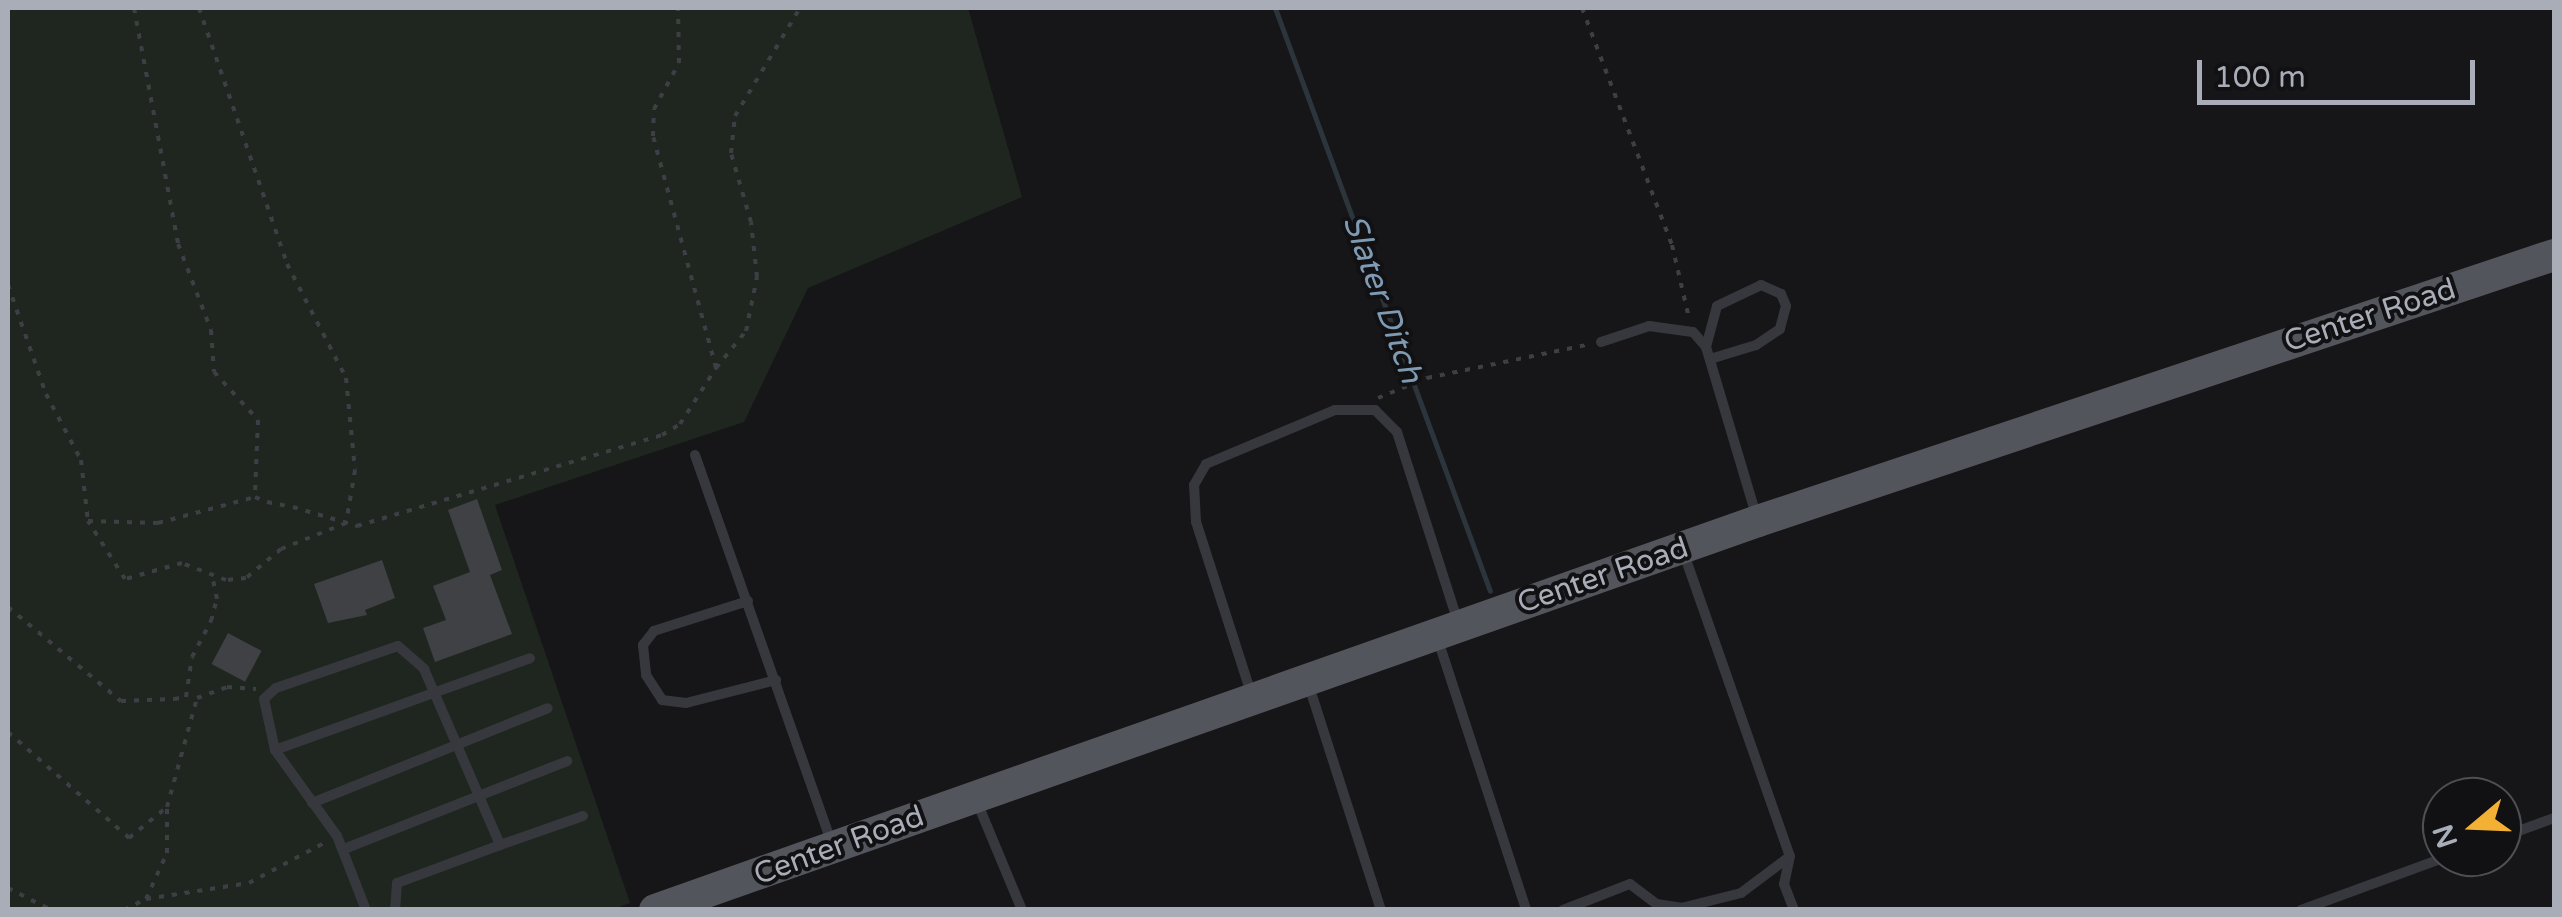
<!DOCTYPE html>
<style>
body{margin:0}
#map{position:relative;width:2562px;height:917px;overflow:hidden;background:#161618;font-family:"Varela Round",sans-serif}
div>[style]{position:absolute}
.green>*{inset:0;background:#1e261f}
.stream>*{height:5px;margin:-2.5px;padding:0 2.5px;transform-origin:2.5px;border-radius:2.5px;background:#2c353c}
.building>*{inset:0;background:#404145;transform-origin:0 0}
.path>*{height:4px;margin-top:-2px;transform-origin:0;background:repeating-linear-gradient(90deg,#3d3f44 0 5px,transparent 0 13px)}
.service>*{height:10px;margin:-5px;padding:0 5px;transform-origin:5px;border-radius:5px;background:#37383d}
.primary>*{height:32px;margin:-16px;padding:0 16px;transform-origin:16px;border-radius:16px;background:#53555c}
span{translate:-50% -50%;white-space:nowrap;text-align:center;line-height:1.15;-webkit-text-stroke:8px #111113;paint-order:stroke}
.street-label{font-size:30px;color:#a8adb8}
.water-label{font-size:32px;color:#7f9bb3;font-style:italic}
.frame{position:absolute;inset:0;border:10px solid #a8adb8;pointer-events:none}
.north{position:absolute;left:2422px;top:777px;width:100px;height:100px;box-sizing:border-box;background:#111113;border:2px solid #4d4f55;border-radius:50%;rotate:251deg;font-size:28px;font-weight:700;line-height:40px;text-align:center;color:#a8adb8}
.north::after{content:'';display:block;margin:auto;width:35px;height:45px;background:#f2b134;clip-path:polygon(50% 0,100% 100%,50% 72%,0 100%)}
.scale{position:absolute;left:2197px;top:60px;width:278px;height:45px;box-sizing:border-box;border:5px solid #a8adb8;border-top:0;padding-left:12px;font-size:30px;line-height:35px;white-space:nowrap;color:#a8adb8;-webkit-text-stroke:8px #111113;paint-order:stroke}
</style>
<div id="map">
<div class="green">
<i style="clip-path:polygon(8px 8px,968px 8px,1022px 197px,808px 288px,744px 422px,495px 505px,630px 903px,611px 910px,8px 909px)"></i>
</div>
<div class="stream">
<i style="left:1275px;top:8px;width:621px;rotate:69.76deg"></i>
</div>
<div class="building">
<i style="clip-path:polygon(477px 499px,502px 570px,490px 575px,512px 634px,435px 662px,423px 628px,446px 620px,433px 586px,470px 572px,448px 510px)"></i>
<i style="clip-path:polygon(382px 560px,395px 598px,365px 610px,367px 615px,328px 623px,314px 584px)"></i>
<i style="left:228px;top:633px;width:38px;height:35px;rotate:28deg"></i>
</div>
<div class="path">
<i style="left:134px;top:8px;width:240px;rotate:79.4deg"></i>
<i style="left:178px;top:244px;width:92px;rotate:69deg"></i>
<i style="left:211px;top:330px;width:42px;rotate:85.9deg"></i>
<i style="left:214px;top:372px;width:65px;rotate:47.5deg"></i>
<i style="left:258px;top:420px;width:76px;rotate:92.3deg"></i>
<i style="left:199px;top:8px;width:271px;rotate:71deg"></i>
<i style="left:287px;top:264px;width:128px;rotate:62.6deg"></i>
<i style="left:346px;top:378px;width:92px;rotate:84.4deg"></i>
<i style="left:355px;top:470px;width:54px;rotate:99.6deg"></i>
<i style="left:1582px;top:8px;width:254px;rotate:69.2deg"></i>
<i style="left:1672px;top:245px;width:75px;rotate:76.9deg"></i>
<i style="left:8px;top:285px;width:115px;rotate:70.8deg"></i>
<i style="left:46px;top:394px;width:75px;rotate:62.1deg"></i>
<i style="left:81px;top:460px;width:61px;rotate:83.5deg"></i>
<i style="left:716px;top:368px;width:48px;rotate:-51deg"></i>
<i style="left:746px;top:331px;width:55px;rotate:-78.5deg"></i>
<i style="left:757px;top:277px;width:55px;rotate:-96.2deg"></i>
<i style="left:751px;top:222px;width:72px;rotate:-106.2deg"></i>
<i style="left:731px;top:153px;width:37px;rotate:-84deg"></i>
<i style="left:735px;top:116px;width:126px;rotate:-59deg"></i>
<i style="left:1378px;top:398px;width:53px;rotate:-22.2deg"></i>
<i style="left:1427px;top:378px;width:162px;rotate:-11.7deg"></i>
<i style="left:346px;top:523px;width:70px;rotate:158.2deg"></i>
<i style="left:281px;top:549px;width:45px;rotate:140.4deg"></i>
<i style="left:246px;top:578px;width:20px;rotate:174deg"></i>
<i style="left:226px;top:580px;width:47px;rotate:-158.9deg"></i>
<i style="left:182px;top:563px;width:59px;rotate:164.3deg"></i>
<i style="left:125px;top:579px;width:69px;rotate:-122.5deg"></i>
<i style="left:88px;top:521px;width:70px;rotate:1.6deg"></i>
<i style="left:158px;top:523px;width:100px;rotate:-15deg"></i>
<i style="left:255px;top:497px;width:13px;rotate:23deg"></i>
<i style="left:267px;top:502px;width:26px;rotate:11deg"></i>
<i style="left:293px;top:507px;width:67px;rotate:16.5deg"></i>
<i style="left:357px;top:526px;width:318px;rotate:-16.6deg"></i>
<i style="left:662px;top:435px;width:21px;rotate:-31deg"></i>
<i style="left:680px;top:424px;width:67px;rotate:-57.3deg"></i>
<i style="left:716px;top:368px;width:240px;rotate:-105.2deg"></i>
<i style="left:653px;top:136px;width:27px;rotate:-88deg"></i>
<i style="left:654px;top:109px;width:52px;rotate:-61.5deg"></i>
<i style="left:679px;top:63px;width:55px;rotate:-91deg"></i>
<i style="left:8px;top:607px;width:147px;rotate:39.8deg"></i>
<i style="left:121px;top:701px;width:53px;rotate:-2.2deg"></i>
<i style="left:174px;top:699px;width:12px;rotate:-9deg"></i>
<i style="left:186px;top:697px;width:40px;rotate:-81.5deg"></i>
<i style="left:192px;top:657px;width:41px;rotate:-62.2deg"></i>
<i style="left:211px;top:621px;width:23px;rotate:-75deg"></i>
<i style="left:217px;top:599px;width:24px;rotate:-102deg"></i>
<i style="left:8px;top:732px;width:161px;rotate:41.2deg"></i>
<i style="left:129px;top:838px;width:49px;rotate:-39.2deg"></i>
<i style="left:8px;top:888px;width:48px;rotate:27.1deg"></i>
<i style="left:146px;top:899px;width:51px;rotate:-65.5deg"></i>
<i style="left:167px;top:853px;width:46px;rotate:-90deg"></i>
<i style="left:167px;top:807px;width:113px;rotate:-74.6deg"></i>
<i style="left:197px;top:698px;width:32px;rotate:-20deg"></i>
<i style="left:227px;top:687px;width:29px;rotate:4deg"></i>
<i style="left:124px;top:910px;width:25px;rotate:-27deg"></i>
<i style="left:146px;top:899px;width:104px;rotate:-8.8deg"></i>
<i style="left:249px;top:883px;width:85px;rotate:-28.1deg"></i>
</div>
<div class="service">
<i style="left:1601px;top:342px;width:51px;rotate:-18.4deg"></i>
<i style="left:1649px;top:326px;width:44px;rotate:7.8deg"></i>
<i style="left:1693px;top:332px;width:20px;rotate:49deg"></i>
<i style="left:1706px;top:347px;width:175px;rotate:73.4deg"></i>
<i style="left:1706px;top:347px;width:42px;rotate:-75deg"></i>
<i style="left:1717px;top:306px;width:49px;rotate:-25.5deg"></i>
<i style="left:1761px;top:285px;width:22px;rotate:24deg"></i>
<i style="left:1781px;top:294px;width:13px;rotate:67deg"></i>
<i style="left:1786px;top:306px;width:24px;rotate:105deg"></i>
<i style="left:1780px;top:329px;width:29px;rotate:146deg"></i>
<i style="left:1756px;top:345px;width:48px;rotate:163.1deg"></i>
<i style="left:695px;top:455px;width:411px;rotate:70.6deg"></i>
<i style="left:1684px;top:554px;width:320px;rotate:70.7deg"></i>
<i style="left:1790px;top:856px;width:29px;rotate:102deg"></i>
<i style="left:1784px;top:884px;width:28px;rotate:69deg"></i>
<i style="left:748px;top:601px;width:99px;rotate:162.3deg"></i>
<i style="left:654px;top:631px;width:18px;rotate:128deg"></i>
<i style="left:643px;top:645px;width:30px;rotate:84deg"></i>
<i style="left:646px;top:675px;width:30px;rotate:57deg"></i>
<i style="left:662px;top:700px;width:24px;rotate:7deg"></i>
<i style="left:686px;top:703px;width:93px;rotate:-14.3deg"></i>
<i style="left:1438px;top:640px;width:284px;rotate:71.9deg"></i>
<i style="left:1309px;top:686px;width:235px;rotate:72.2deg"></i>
<i style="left:1251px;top:693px;width:180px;rotate:-107.8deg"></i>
<i style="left:1196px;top:522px;width:37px;rotate:-93deg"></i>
<i style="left:1194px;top:485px;width:24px;rotate:-60deg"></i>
<i style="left:1206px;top:464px;width:140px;rotate:-22.7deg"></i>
<i style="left:1335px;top:410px;width:40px"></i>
<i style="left:1375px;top:410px;width:31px;rotate:45deg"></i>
<i style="left:1397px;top:432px;width:200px;rotate:72.2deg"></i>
<i style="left:275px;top:750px;width:271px;rotate:-19.8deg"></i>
<i style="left:977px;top:802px;width:117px;rotate:67.4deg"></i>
<i style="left:312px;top:803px;width:254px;rotate:-21.9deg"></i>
<i style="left:2502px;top:837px;width:55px;rotate:-20.1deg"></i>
<i style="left:500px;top:845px;width:88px;rotate:-19.3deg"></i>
<i style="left:344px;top:849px;width:240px;rotate:-21.5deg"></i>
<i style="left:366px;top:910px;width:79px;rotate:-111.4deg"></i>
<i style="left:337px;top:836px;width:106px;rotate:-125.8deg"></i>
<i style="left:275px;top:750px;width:52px;rotate:-102.2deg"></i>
<i style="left:264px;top:699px;width:16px;rotate:-43deg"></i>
<i style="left:276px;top:688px;width:129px;rotate:-19deg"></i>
<i style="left:398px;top:646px;width:35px;rotate:41deg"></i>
<i style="left:424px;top:669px;width:192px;rotate:66.6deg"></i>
<i style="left:500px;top:845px;width:110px;rotate:159.7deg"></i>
<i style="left:397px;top:883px;width:27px;rotate:94deg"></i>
<i style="left:1563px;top:910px;width:72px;rotate:-21.2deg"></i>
<i style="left:1630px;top:884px;width:34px;rotate:37deg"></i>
<i style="left:1657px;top:904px;width:24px;rotate:9deg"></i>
<i style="left:1681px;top:908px;width:62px;rotate:-14deg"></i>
<i style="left:1741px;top:893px;width:60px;rotate:-36.9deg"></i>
<i style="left:2301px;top:910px;width:154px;rotate:-20.1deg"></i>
</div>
<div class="primary">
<i style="left:655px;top:910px;width:1170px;rotate:-19.43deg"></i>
<i style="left:1758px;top:521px;width:839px;rotate:-18.48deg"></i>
</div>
<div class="street-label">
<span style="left:2370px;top:316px;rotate:-18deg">Center Road</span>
<span style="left:1603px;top:576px;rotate:-19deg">Center Road</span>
<span style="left:839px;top:846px;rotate:-20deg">Center Road</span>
</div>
<div class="water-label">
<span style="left:1382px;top:299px;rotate:70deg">Slater Ditch</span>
</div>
<div class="frame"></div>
<div class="north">N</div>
<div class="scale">100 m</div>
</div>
